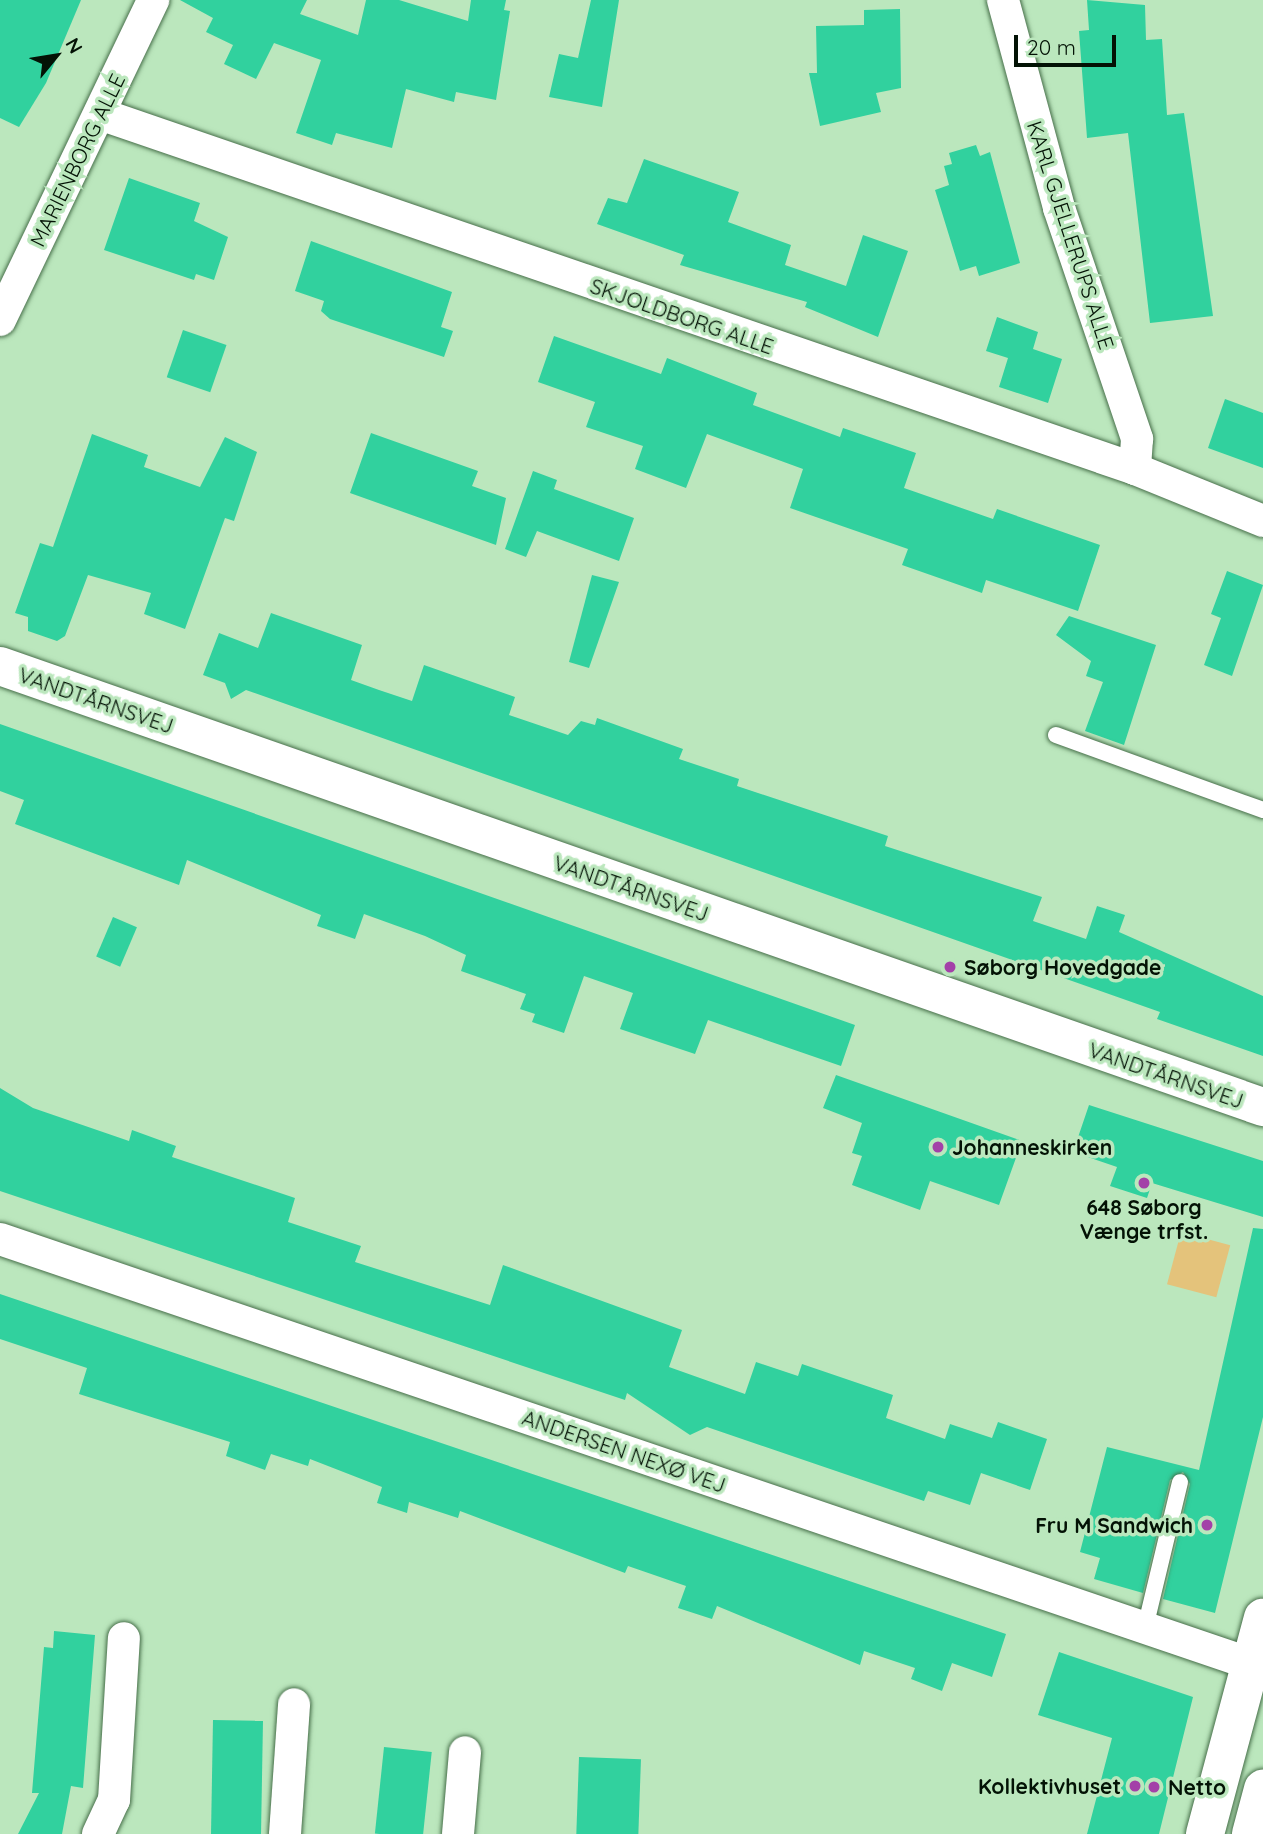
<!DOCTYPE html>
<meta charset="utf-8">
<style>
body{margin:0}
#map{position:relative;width:1263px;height:1834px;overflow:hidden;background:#bbe7bd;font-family:Quicksand,sans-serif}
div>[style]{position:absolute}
.green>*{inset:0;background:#e4c37b;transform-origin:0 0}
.building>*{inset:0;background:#31d19e;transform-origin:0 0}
.roads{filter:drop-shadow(0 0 2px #476f4a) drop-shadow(0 0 2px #476f4a)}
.lane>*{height:16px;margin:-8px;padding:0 8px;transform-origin:8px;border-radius:8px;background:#fff}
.street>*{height:32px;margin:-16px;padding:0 16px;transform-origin:16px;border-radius:16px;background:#fff}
.secondary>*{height:38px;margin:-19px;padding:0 19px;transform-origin:19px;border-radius:19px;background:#fff}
.dots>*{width:19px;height:19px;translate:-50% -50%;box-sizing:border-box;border:4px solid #bbe7bd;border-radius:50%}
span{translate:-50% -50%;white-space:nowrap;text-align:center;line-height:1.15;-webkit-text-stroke:7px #bbe7bd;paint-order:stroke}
.street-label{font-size:21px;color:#031205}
.poi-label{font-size:21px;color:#031205;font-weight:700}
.left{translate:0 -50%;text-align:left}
.right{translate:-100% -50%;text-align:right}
.north{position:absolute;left:21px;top:21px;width:70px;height:70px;-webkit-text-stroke:5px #bbe7bd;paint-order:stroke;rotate:60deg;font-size:19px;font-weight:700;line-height:28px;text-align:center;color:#031205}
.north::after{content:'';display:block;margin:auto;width:24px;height:32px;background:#031205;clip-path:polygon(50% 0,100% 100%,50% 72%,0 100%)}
.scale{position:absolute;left:1014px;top:35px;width:102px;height:32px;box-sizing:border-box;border:4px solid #031205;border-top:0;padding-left:9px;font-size:21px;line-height:24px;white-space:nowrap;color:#031205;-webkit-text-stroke:5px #bbe7bd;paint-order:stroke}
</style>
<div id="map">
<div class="green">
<i style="left:1181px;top:1232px;width:51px;height:54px;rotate:15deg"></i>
</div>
<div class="building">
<i style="clip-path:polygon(0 0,81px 0,46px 83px,19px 127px,0 118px)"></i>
<i style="clip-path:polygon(180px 0,307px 0,300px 14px,358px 35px,366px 0,399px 0,468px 21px,471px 0,506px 0,504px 10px,510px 11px,496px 100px,456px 92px,454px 102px,406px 89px,392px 148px,336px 133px,332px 145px,296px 133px,321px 60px,274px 43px,256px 79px,224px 64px,233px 45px,206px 32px,213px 18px)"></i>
<i style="clip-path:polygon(591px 0,619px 0,602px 107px,549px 97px,559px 54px,578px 58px)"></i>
<i style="clip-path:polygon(1087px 0,1145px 5px,1146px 40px,1162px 39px,1167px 115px,1184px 113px,1213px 316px,1150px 323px,1128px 133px,1087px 138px,1079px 31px,1089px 30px)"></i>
<i style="clip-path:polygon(900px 9px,901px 88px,876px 93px,881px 112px,820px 126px,809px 73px,817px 73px,816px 26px,864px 25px,864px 10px)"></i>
<i style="clip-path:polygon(976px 145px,980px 156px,990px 152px,1020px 263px,979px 276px,976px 266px,960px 271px,935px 190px,949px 185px,944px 166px,952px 164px,949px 153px)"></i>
<i style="clip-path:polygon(644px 159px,739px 192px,728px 222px,791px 245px,785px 265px,846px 286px,863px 235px,908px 251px,878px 337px,805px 307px,807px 302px,680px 265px,684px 255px,597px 224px,608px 198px,627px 203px)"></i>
<i style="clip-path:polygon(129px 178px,200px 203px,194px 221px,228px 237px,214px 280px,196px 274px,194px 280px,104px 250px)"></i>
<i style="clip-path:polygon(311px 241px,452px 292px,441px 327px,453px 331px,444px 357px,330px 319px,321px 311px,324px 301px,295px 291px)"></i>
<i style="clip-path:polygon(997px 317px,1038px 332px,1033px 349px,1062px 359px,1048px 403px,999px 387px,1008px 358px,986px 351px)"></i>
<i style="left:183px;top:330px;width:46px;height:50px;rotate:19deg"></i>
<i style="clip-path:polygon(554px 336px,661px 374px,667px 358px,757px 393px,753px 405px,840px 437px,843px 428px,916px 453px,904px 488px,993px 519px,997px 509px,1100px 545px,1078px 611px,986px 580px,982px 593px,902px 565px,908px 549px,790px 508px,803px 469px,707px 434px,686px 488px,635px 469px,643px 446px,586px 427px,595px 402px,538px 382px)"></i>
<i style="clip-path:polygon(1225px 399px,1263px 413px,1263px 468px,1208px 448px)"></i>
<i style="clip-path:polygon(371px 433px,478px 471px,472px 486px,506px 498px,496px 545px,350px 493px)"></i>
<i style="clip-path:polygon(92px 434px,148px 455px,144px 467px,200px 487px,225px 437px,257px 452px,234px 521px,225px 518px,185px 629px,144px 614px,151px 593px,88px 575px,65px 636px,57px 641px,28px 631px,28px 617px,15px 613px,40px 543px,53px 547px)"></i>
<i style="clip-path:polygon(533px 471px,557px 480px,554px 489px,634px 518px,619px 561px,537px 531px,526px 557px,505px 549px)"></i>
<i style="clip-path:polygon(1227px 571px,1263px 585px,1232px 676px,1204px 665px,1221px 618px,1211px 614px)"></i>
<i style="clip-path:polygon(592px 575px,619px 582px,589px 668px,569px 662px)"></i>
<i style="clip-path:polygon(271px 613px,362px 645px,351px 680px,379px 690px,412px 701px,424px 665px,515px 697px,509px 715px,568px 735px,581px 721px,595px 725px,597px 718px,683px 749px,679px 759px,739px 779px,737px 786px,888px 836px,885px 846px,1042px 897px,1033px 921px,1086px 939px,1097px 906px,1125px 915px,1119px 932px,1263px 996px,1263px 1056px,1157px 1019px,1160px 1012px,246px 690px,231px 699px,225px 683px,203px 675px,219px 633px,258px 648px)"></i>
<i style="clip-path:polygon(1069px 616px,1156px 645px,1124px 745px,1085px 731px,1103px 682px,1086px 676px,1091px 661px,1056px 635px)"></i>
<i style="clip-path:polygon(0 724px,855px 1025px,841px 1066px,708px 1020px,695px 1054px,620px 1029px,633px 993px,584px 976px,564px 1033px,532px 1022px,535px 1014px,520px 1009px,526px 994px,461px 971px,466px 955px,425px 936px,364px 914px,355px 939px,317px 926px,321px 915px,187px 860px,179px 885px,15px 824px,24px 800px,0 791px)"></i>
<i style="left:113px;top:917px;width:26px;height:43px;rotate:23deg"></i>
<i style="clip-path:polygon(836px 1075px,1022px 1141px,999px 1205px,930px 1181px,920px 1210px,852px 1185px,862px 1156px,852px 1153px,862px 1123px,823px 1108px)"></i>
<i style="clip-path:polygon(0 1088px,33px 1108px,129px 1141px,132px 1130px,176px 1146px,172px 1157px,295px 1198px,288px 1222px,361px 1246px,355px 1262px,490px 1305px,503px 1265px,682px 1330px,669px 1367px,745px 1394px,756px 1362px,798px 1376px,802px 1364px,893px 1395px,886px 1418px,945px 1439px,950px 1424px,992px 1438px,998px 1422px,1047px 1439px,1030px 1490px,981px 1473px,970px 1505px,928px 1491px,924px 1501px,707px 1427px,690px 1435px,627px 1393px,625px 1400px,0 1191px)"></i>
<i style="clip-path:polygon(1089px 1105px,1263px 1161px,1263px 1217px,1152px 1183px,1147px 1198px,1110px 1186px,1117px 1167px,1073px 1152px)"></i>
<i style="clip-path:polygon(1253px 1228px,1263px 1229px,1263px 1417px,1215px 1613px,1163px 1599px,1190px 1484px,1183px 1472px,1170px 1480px,1143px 1593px,1094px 1579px,1100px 1558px,1080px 1552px,1107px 1447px,1199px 1470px)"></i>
<i style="clip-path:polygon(0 1294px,1006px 1634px,992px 1677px,952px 1663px,942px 1691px,911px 1679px,915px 1668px,864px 1651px,860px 1665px,717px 1606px,712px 1619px,678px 1608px,686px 1586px,628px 1566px,625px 1573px,460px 1511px,458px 1518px,409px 1502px,407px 1513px,377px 1503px,382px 1487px,310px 1459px,308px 1466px,271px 1454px,265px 1470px,226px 1456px,230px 1442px,79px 1394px,87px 1368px,0 1339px)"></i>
<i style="clip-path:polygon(54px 1631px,95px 1635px,83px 1788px,71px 1786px,62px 1834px,18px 1834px,39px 1793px,32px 1793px,44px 1647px,53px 1648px)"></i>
<i style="clip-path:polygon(1059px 1652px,1193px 1697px,1159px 1834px,1087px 1834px,1112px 1738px,1038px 1715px)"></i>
<i style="left:213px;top:1720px;width:50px;height:114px;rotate:1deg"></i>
<i style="left:384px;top:1747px;width:48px;height:87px;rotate:6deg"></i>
<i style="left:579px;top:1757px;width:62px;height:77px;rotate:2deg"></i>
</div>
<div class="roads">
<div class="lane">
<i style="left:1056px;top:735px;width:220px;rotate:19.9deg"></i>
<i style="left:1145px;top:1628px;width:150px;rotate:-76.5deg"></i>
</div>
<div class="street">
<i style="left:1003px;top:0;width:215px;rotate:74.9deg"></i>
<i style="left:1059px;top:208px;width:244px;rotate:71.3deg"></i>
<i style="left:1137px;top:439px;width:30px;rotate:94deg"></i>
<i style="left:100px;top:114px;width:1094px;rotate:18.93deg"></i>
<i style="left:1135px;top:469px;width:138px;rotate:22.1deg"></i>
<i style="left:0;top:320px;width:355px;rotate:-64.4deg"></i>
<i style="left:0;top:1239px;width:1318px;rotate:18.76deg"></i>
<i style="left:98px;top:1834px;width:38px;rotate:-65deg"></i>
<i style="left:114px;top:1800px;width:162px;rotate:-86.5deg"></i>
<i style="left:285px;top:1834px;width:130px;rotate:-86deg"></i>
<i style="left:458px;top:1834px;width:82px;rotate:-85.1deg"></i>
</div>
<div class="secondary">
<i style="left:0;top:666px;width:1338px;rotate:19.25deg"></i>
<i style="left:1205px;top:1834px;width:224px;rotate:-75deg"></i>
<i style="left:1251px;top:1834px;width:47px;rotate:-75.1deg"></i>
</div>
</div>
<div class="dots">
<i style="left:950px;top:967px;background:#a341a8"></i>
<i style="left:938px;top:1147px;background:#a341a8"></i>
<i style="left:1144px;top:1183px;background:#a341a8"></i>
<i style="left:1207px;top:1525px;background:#a341a8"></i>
<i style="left:1135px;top:1786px;background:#a341a8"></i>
<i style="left:1154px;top:1787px;background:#a341a8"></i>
</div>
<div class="street-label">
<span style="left:77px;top:160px;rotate:-64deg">MARIENBORG ALLE</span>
<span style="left:1071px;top:235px;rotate:72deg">KARL GJELLERUPS ALLE</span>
<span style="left:682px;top:316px;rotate:19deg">SKJOLDBORG ALLE</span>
<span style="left:96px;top:700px;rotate:19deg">VANDTÅRNSVEJ</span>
<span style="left:631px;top:888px;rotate:19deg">VANDTÅRNSVEJ</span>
<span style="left:1166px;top:1075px;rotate:19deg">VANDTÅRNSVEJ</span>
<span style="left:624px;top:1451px;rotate:19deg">ANDERSEN NEXØ VEJ</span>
</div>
<div class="poi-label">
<span class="left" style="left:964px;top:967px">Søborg Hovedgade</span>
<span class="left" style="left:952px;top:1147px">Johanneskirken</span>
<span style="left:1144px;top:1219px">648 Søborg<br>Vænge trfst.</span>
<span class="right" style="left:1193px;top:1525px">Fru M Sandwich</span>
<span class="right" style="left:1121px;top:1786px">Kollektivhuset</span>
<span class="left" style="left:1168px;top:1787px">Netto</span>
</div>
<div class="north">N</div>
<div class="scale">20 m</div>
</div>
